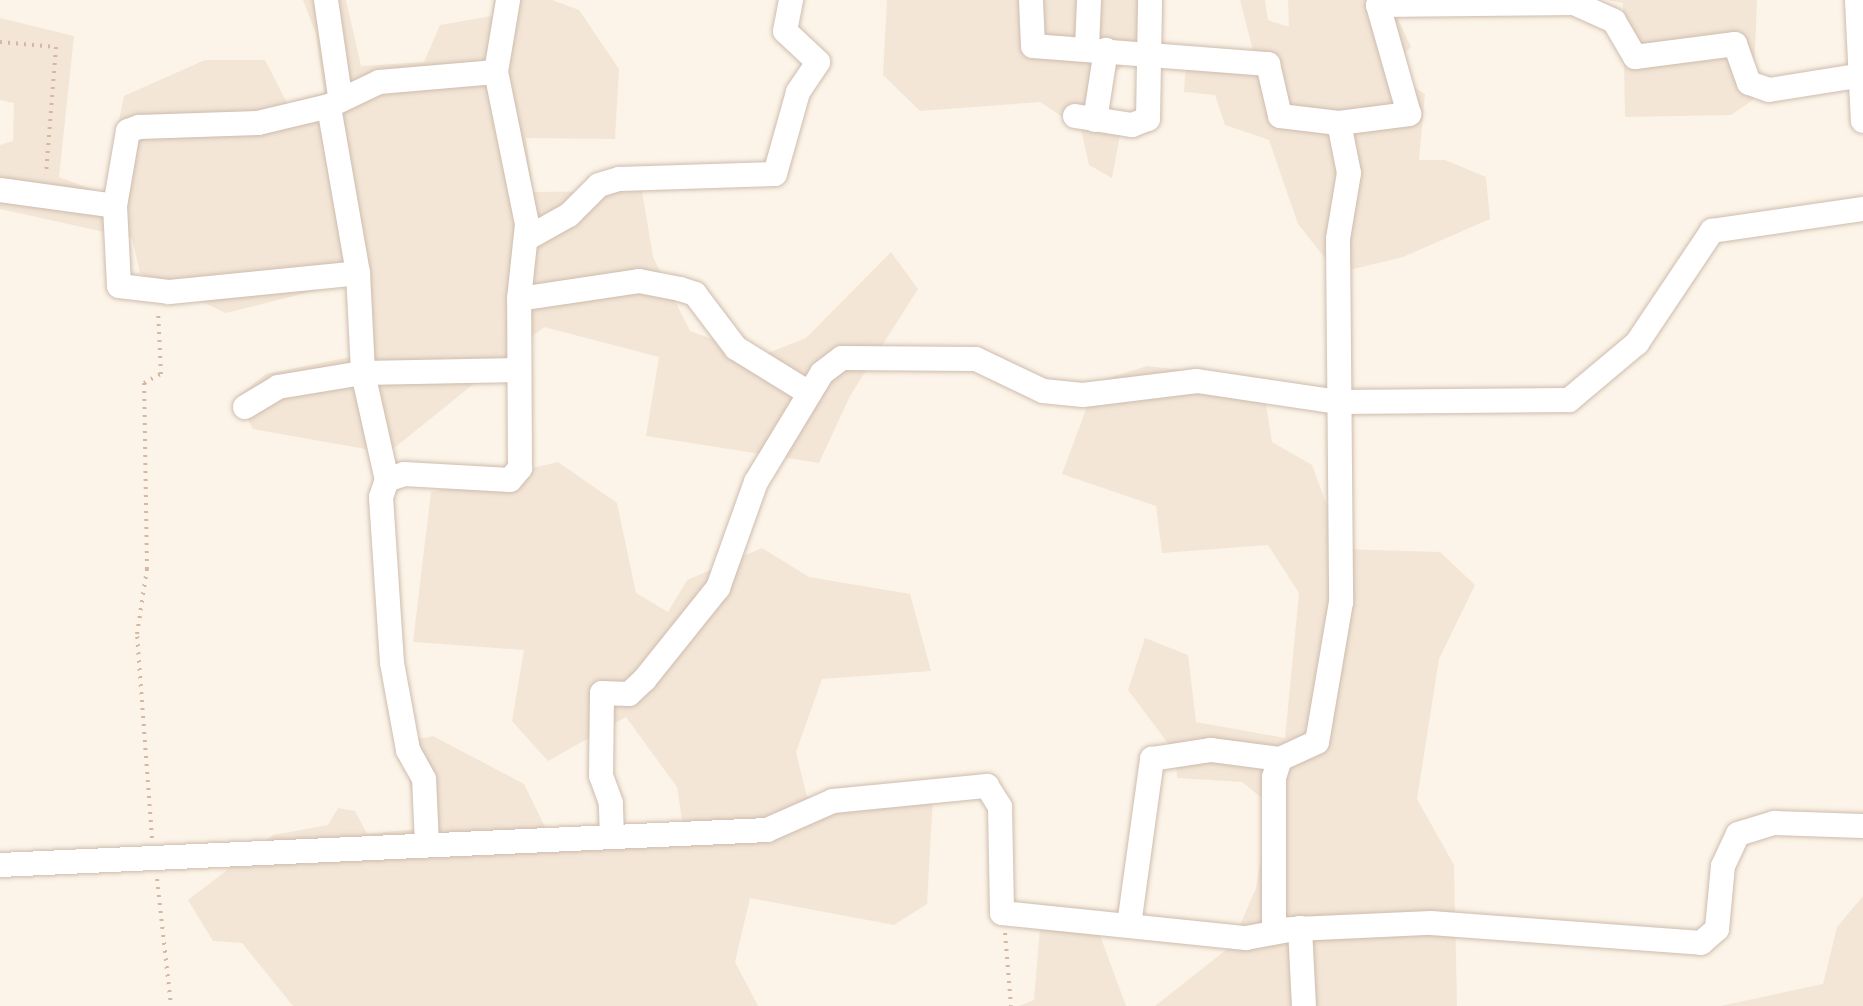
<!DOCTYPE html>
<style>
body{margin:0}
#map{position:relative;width:1863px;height:1006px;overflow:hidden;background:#fcf4e8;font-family:Signika,sans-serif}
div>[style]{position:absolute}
.residential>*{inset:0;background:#f3e6d6}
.path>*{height:4px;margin-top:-2px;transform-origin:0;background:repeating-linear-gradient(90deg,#d6b7a3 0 2px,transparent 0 8px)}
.roads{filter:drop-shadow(0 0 2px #cebcae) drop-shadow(0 0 2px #cebcae)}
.minor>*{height:24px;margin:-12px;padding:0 12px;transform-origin:12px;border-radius:12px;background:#fff}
span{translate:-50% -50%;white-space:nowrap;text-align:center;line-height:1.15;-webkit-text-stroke:7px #fef8ee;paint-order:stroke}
</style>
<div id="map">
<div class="residential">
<i style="clip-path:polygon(303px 0,346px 0,361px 66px,424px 62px,440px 25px,492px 16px,494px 0,552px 0,579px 10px,619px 69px,615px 139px,526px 138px,533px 192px,642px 191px,653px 257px,690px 331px,760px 356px,806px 338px,891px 252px,918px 289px,850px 396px,819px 463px,646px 436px,659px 357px,544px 327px,388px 453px,253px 429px,236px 398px,266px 374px,350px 357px,353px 299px,346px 283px,226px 313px,140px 273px,132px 238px,0 209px,0 145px,13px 141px,14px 103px,0 100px,0 18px,74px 36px,59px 177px,104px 194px,124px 96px,205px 60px,265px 60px,287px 103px,324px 93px,316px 34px)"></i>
<i style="clip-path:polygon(887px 0,1162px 0,1158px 43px,1115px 72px,1105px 109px,1120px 135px,1112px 178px,1089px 165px,1081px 129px,1040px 102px,920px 111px,883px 75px)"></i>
<i style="clip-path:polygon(1240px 0,1265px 0,1268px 20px,1289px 27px,1288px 0,1389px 0,1411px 47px,1386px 70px,1425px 94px,1419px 160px,1445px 160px,1486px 177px,1490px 219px,1403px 257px,1337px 273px,1298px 224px,1269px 140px,1225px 125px,1215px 95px,1184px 92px,1186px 63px,1258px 70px)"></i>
<i style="clip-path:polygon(1607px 0,1757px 0,1753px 100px,1731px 115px,1625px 117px,1623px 3px)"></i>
<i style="clip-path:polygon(1147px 366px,1262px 379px,1272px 442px,1312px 465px,1343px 549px,1440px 552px,1475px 585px,1439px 659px,1417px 799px,1454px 865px,1457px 1006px,1155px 1006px,1231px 946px,1256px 888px,1266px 827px,1263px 799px,1242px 782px,1177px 778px,1176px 754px,1128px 690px,1145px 638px,1188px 655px,1196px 722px,1285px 738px,1299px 593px,1268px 545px,1162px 553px,1156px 506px,1062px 474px,1096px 382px)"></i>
<i style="clip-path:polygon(558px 462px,617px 503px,636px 593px,668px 612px,687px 580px,762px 548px,809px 577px,910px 594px,931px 671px,822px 679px,796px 752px,807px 797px,934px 779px,927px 904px,894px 925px,750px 898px,735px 962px,758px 1006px,293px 1006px,242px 943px,213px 941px,188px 900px,273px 835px,328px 825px,338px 808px,355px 811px,367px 834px,417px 829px,403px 742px,433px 736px,524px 784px,548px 833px,683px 826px,677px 787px,626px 717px,548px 761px,512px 721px,524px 650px,413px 642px,431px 492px)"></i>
<i style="clip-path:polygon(1863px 896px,1863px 1006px,1720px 1006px,1823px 984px,1837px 927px)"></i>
<i style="clip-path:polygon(1042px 904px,1091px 911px,1126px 1006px,1019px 1006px,1034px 1000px)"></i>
</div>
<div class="path">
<i style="left:0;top:42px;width:56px;rotate:5.1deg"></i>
<i style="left:56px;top:47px;width:128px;rotate:94.5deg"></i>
<i style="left:152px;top:838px;width:205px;rotate:-94.2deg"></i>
<i style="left:137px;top:634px;width:66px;rotate:-81.3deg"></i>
<i style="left:147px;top:569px;width:186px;rotate:-90.9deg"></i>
<i style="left:144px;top:383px;width:19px;rotate:-28deg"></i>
<i style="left:161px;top:374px;width:63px;rotate:-92.7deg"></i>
<i style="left:157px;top:879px;width:128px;rotate:83.7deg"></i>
<i style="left:1005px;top:933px;width:73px;rotate:85.3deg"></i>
</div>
<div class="roads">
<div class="minor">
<i style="left:326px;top:0;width:97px;rotate:81.7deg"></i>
<i style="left:1031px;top:0;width:46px;rotate:87.5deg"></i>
<i style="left:1033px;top:46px;width:236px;rotate:4.4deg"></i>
<i style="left:1268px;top:64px;width:53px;rotate:77deg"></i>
<i style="left:1280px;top:116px;width:59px;rotate:6.8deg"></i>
<i style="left:1339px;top:123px;width:71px;rotate:-7.3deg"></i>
<i style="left:1409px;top:114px;width:113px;rotate:-105.9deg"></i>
<i style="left:1378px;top:5px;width:196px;rotate:-0.6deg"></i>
<i style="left:1574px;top:3px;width:44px;rotate:24.2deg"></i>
<i style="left:1614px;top:21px;width:42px;rotate:59.7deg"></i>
<i style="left:1635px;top:57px;width:101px;rotate:-7.4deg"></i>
<i style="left:1735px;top:44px;width:41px;rotate:70.3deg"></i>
<i style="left:1749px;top:83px;width:21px;rotate:19deg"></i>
<i style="left:1769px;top:90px;width:88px;rotate:-9.1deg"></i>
<i style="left:1857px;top:0;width:121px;rotate:87.2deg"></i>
<i style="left:1087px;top:48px;width:48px;rotate:-87.6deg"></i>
<i style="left:1075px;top:116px;width:58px;rotate:9deg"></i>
<i style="left:1132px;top:125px;width:17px;rotate:-21deg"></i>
<i style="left:1148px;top:119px;width:119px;rotate:-89deg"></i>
<i style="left:1095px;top:120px;width:71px;rotate:-81.1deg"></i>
<i style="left:1339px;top:123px;width:51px;rotate:78.7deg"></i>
<i style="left:1349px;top:173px;width:67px;rotate:99.5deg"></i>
<i style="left:1338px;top:239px;width:363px;rotate:89.5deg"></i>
<i style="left:1341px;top:602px;width:142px;rotate:99.7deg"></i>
<i style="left:1317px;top:742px;width:41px;rotate:155.3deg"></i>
<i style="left:1280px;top:759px;width:19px;rotate:108deg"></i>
<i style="left:1274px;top:777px;width:153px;rotate:90deg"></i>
<i style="left:1274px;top:930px;width:157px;rotate:-2.6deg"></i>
<i style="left:1431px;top:923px;width:271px;rotate:4.2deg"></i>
<i style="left:1701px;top:943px;width:21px;rotate:-41deg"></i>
<i style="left:1717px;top:929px;width:63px;rotate:-84.6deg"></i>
<i style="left:1723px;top:866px;width:35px;rotate:-65deg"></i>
<i style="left:1738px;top:834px;width:38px;rotate:-17deg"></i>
<i style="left:1774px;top:823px;width:89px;rotate:1.9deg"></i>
<i style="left:0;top:190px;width:116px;rotate:7.9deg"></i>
<i style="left:115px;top:206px;width:80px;rotate:87.1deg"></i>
<i style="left:119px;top:286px;width:50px;rotate:6.8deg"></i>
<i style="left:169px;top:292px;width:190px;rotate:-5.7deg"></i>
<i style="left:358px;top:273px;width:169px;rotate:-99.9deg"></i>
<i style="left:115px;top:206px;width:76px;rotate:-80.2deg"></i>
<i style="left:128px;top:131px;width:12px;rotate:-20deg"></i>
<i style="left:139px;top:127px;width:119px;rotate:-1.9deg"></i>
<i style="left:258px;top:123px;width:73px;rotate:-13.5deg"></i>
<i style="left:329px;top:106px;width:55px;rotate:-25.6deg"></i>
<i style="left:379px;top:82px;width:117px;rotate:-4.9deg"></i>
<i style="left:526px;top:239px;width:49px;rotate:-29.2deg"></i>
<i style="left:569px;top:215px;width:42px;rotate:-45deg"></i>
<i style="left:599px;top:185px;width:21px;rotate:-17deg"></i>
<i style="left:619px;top:179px;width:156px;rotate:-1.8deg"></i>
<i style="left:775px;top:174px;width:85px;rotate:-74.3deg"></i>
<i style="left:798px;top:92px;width:36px;rotate:-56deg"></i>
<i style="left:818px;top:62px;width:45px;rotate:-136.8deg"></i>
<i style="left:785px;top:31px;width:32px;rotate:-79deg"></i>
<i style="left:358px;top:273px;width:100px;rotate:87.1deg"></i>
<i style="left:363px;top:373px;width:110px;rotate:77.4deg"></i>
<i style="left:519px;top:299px;width:121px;rotate:-8.5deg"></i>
<i style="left:639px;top:281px;width:42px;rotate:11deg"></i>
<i style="left:680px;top:289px;width:16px;rotate:18deg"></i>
<i style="left:695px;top:294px;width:68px;rotate:52.8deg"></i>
<i style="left:736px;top:348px;width:86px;rotate:31.7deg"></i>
<i style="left:245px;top:407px;width:39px;rotate:-31deg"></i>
<i style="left:278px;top:387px;width:86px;rotate:-9.4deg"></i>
<i style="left:363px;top:373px;width:156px;rotate:-1.1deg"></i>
<i style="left:612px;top:837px;width:34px;rotate:-92deg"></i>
<i style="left:611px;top:803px;width:29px;rotate:-110deg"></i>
<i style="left:601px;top:776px;width:83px;rotate:-89.3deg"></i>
<i style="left:602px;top:693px;width:27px;rotate:2deg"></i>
<i style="left:629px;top:694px;width:22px;rotate:-43deg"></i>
<i style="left:645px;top:679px;width:117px;rotate:-51.3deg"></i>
<i style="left:718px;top:588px;width:113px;rotate:-70.3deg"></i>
<i style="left:756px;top:482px;width:127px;rotate:-58.8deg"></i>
<i style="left:822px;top:373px;width:25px;rotate:-37deg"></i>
<i style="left:842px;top:358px;width:134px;rotate:0.4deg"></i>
<i style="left:976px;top:359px;width:74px;rotate:25.5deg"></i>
<i style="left:1043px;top:391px;width:40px;rotate:5.7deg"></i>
<i style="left:1083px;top:395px;width:115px;rotate:-7deg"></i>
<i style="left:1197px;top:381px;width:142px;rotate:8.5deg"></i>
<i style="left:1337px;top:402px;width:232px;rotate:-0.5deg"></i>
<i style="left:1569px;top:400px;width:89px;rotate:-40deg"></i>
<i style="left:1637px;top:343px;width:135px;rotate:-56.2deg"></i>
<i style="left:1712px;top:231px;width:153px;rotate:-8.3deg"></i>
<i style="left:427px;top:844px;width:65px;rotate:-92.6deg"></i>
<i style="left:424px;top:779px;width:33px;rotate:-119deg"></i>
<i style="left:408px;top:750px;width:88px;rotate:-100.4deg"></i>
<i style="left:392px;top:663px;width:166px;rotate:-93.8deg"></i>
<i style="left:381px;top:497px;width:18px;rotate:-71deg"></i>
<i style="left:387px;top:480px;width:18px;rotate:-19deg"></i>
<i style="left:404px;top:474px;width:106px;rotate:3.2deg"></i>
<i style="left:510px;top:480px;width:16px;rotate:-50deg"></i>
<i style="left:520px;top:468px;width:169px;rotate:-90.3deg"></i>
<i style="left:519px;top:299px;width:75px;rotate:-83.9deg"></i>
<i style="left:527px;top:224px;width:155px;rotate:-101.5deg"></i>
<i style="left:496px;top:72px;width:73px;rotate:-80.5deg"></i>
<i style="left:0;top:865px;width:768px;rotate:-2.61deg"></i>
<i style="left:767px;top:830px;width:72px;rotate:-23.7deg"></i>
<i style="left:833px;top:801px;width:155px;rotate:-5.6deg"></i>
<i style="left:987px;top:786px;width:25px;rotate:58deg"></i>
<i style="left:1000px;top:807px;width:106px;rotate:88.9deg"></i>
<i style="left:1002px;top:913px;width:245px;rotate:5.9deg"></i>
<i style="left:1246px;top:938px;width:55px;rotate:-10.5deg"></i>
<i style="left:1300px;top:928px;width:78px;rotate:87.1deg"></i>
<i style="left:1129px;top:925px;width:168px;rotate:-82.1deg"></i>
<i style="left:1152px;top:759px;width:60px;rotate:-8.7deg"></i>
<i style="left:1211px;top:750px;width:70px;rotate:7.4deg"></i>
</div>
</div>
</div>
